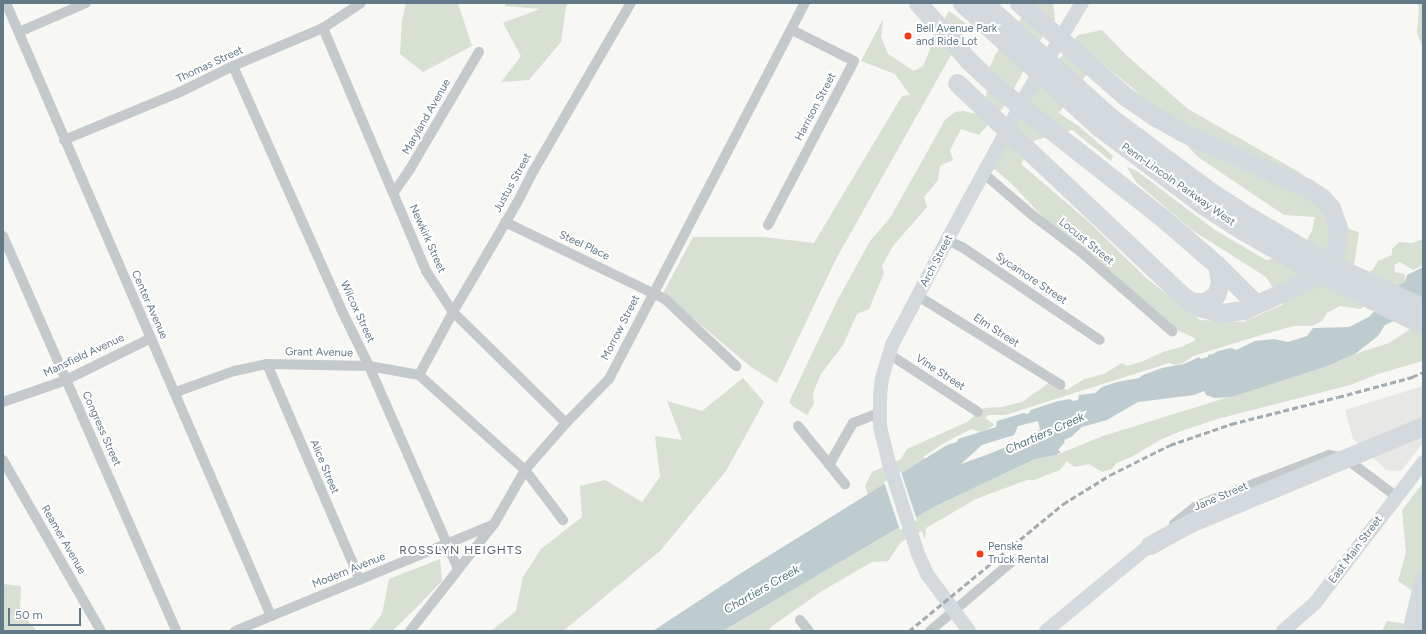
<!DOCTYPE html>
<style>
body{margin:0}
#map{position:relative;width:1426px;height:634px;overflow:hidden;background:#f7f7f3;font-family:Figtree,sans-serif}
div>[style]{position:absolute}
.built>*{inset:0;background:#e7e8e6}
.green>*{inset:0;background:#d8dfd3}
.water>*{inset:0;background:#beccd0}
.pier>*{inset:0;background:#f7f7f3}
.street>*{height:10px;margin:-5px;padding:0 5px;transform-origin:5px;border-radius:5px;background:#c4c9cc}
.secondary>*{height:14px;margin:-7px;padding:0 7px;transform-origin:7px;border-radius:7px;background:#d3d9dd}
.highway>*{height:19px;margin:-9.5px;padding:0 9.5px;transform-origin:9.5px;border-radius:9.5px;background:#d3d9dd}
.rail>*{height:3px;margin-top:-1.5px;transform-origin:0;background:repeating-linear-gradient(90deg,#a3acb1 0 6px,transparent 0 9px)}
.dots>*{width:11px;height:11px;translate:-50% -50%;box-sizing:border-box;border:2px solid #fff;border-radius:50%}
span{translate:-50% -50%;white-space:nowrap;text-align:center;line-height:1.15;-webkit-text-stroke:4px #fff;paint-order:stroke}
.poi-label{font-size:11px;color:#627987}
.left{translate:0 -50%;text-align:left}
.street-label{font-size:11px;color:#627987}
.water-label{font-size:12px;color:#59767c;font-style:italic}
.neighbourhood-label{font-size:12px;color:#51626b;letter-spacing:1px}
.frame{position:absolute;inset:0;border:4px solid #627987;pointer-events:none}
.scale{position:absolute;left:8px;top:608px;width:73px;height:18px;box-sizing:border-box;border:2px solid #627987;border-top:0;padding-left:5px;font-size:12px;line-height:14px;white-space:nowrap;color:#627987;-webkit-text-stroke:3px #fff;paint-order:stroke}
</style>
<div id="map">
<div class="built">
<i style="clip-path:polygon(1423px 386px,1423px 443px,1401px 471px,1386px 470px,1353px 439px,1345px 410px)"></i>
</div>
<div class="green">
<i style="clip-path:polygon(406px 3px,458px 3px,472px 46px,423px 72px,400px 54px,402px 21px)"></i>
<i style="clip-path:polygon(505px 3px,568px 3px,566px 7px,561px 42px,529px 80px,501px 82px,521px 56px,503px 23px,540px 9px,505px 6px)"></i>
<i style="clip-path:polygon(1025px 3px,1053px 3px,1055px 20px,1041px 39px,1003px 108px,979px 135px,961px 129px,950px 150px,953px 160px,940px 166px,938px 180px,924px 197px,927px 207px,893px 246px,882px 266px,884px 273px,869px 309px,857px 314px,843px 345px,821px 374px,813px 393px,814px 404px,807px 415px,794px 407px,789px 402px,837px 301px,870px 241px,890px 218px,945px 120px,955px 112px,963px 111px,976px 114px,986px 98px,990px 67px,995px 55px,1022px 17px)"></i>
<i style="clip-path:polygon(1417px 3px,1423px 3px,1423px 48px,1417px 33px,1419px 7px)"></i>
<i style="clip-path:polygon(949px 11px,968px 25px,836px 259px,777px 383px,751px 367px,663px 293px,693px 237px,763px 237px,814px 243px,902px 96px,910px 95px,895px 74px,861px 61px,883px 19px,881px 37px,888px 54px,914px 71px,923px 66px,936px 35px)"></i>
<i style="clip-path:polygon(evenodd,1102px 30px,1126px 55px,1188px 109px,1299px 172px,1339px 203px,1349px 229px,1359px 232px,1352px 279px,1373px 270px,1378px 261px,1392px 255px,1392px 249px,1399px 242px,1412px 243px,1423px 239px,1423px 265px,1413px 270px,1400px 262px,1394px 265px,1395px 272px,1405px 274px,1405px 282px,1360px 309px,1340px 306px,1327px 313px,1322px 321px,1312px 326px,1294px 326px,1261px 335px,1193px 356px,1183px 363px,1176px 365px,1169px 363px,1005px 415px,988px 415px,985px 418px,995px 425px,981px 432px,971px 429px,944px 443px,923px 457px,926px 459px,868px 495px,865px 486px,872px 472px,901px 459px,907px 449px,967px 422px,984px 408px,1002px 407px,1022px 402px,1050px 382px,1067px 390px,1084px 379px,1104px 374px,1122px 363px,1127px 366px,1141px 362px,1163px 352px,1181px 347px,1196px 340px,1193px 337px,1179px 331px,1130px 291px,1107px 282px,1102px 269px,1078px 246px,1040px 214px,1011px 183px,993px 168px,1034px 92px,1078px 35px,1102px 30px,1102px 63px,1137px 92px,1198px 157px,1284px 215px,1315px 217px,1312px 231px,1299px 253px,1266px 260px,1215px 230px,1137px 171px,1127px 167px,1136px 182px,1192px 230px,1266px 277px,1284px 304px,1243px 322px,1200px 320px,1146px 278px,1089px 222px,1021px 164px,1033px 141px,1072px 130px,1111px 161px,1113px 156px,1080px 127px,1059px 113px,1086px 75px,1102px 63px)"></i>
<i style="clip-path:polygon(1423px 321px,1423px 361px,1381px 373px,1350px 385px,1221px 418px,1181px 431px,1160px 440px,1131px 457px,1116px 463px,1112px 469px,1102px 472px,1089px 464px,1074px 467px,1067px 461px,1060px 470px,1034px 480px,1027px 480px,976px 499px,926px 528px,925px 540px,922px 531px,901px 542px,888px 561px,872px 562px,822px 591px,771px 627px,769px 631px,723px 631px,932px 508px,1035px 459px,1056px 455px,1103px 436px,1325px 367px,1355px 354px,1389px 343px)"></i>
<i style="clip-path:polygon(743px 378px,764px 402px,726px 471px,660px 551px,563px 631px,491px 631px,516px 611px,523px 577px,541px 549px,582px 517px,580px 486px,605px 480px,642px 502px,660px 477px,655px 436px,682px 440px,667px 401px,702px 411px)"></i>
<i style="clip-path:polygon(1423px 483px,1423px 598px,1398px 581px,1406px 552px,1402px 510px)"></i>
<i style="clip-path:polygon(440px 559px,442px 581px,415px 609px,392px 631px,369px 631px,382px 614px,389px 579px)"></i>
<i style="clip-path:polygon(3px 584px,21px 586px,20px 612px,37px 631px,3px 631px)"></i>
<i style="clip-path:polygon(1423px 620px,1423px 631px,1382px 631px,1387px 621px,1421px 626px)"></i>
</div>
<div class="water">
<i style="clip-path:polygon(evenodd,1423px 267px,1423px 308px,1385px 325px,1378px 336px,1355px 354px,1325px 367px,1231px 397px,1215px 398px,1206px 395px,1204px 391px,1194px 395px,1138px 402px,1107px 420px,1082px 427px,1071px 437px,1064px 440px,1065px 442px,1058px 450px,1061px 452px,1056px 455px,1035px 459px,932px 508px,723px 631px,653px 631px,741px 573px,947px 445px,957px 442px,958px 439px,996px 427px,997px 421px,1024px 413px,1028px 414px,1031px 410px,1058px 401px,1070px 399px,1073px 401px,1078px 400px,1079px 395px,1095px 393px,1102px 387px,1117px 382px,1139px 378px,1143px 375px,1162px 368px,1184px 364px,1199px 357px,1201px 359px,1208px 357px,1208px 355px,1213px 354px,1218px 351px,1231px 348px,1236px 350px,1255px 341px,1274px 339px,1288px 342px,1307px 336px,1313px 328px,1349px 327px,1369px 317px,1397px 286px,1405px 282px,1407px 275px,1423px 267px,1038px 421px,1040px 429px,1036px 434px,989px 454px,961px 464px,982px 445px,1014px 435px,1018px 426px,1038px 421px)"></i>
</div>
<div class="pier">
<i style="clip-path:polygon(901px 472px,917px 520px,900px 530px,884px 482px)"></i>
</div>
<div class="street">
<i style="left:6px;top:3px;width:668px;rotate:66.62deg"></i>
<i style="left:323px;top:28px;width:264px;rotate:67deg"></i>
<i style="left:426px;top:271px;width:49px;rotate:56.6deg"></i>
<i style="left:453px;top:312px;width:158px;rotate:44.5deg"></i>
<i style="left:19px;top:32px;width:73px;rotate:-23.4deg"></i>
<i style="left:233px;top:66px;width:266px;rotate:66deg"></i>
<i style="left:341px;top:309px;width:64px;rotate:63.8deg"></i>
<i style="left:369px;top:366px;width:222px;rotate:66.3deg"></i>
<i style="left:64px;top:140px;width:126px;rotate:-22.5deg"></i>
<i style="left:180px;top:92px;width:59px;rotate:-26.1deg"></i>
<i style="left:233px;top:66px;width:98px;rotate:-22.9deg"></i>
<i style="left:323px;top:28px;width:45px;rotate:-33.3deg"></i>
<i style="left:983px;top:173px;width:63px;rotate:40.5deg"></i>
<i style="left:1031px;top:214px;width:63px;rotate:37.2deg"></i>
<i style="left:1081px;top:252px;width:121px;rotate:41deg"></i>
<i style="left:394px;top:192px;width:28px;rotate:-55deg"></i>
<i style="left:410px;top:169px;width:136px;rotate:-59.5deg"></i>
<i style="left:505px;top:222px;width:178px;rotate:25.7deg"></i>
<i style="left:665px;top:299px;width:98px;rotate:43.3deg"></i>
<i style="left:768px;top:225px;width:185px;rotate:-62.3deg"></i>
<i style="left:854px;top:61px;width:69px;rotate:-153.4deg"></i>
<i style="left:3px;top:236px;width:431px;rotate:66.3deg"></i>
<i style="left:947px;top:240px;width:17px;rotate:25deg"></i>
<i style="left:962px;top:247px;width:166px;rotate:34deg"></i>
<i style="left:918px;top:296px;width:168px;rotate:31.9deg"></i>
<i style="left:889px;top:354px;width:106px;rotate:33.1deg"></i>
<i style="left:267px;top:364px;width:235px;rotate:66.7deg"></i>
<i style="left:419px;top:375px;width:72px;rotate:-61.6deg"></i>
<i style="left:453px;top:312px;width:126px;rotate:-59.6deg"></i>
<i style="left:517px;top:203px;width:37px;rotate:-63deg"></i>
<i style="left:534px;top:170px;width:193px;rotate:-59.9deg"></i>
<i style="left:176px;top:392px;width:62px;rotate:-19.9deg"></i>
<i style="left:234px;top:371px;width:34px;rotate:-12deg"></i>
<i style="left:267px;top:364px;width:102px;rotate:1.1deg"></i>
<i style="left:369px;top:366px;width:51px;rotate:10.2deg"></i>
<i style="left:419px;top:375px;width:142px;rotate:41.9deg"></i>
<i style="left:525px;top:470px;width:63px;rotate:52.8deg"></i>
<i style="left:3px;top:402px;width:67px;rotate:-19.2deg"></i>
<i style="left:66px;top:380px;width:95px;rotate:-26.3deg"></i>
<i style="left:798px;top:426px;width:75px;rotate:51deg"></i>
<i style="left:3px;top:460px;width:197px;rotate:60.2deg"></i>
<i style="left:829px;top:465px;width:48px;rotate:-60.3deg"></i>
<i style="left:853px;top:423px;width:28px;rotate:-21deg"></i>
<i style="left:1174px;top:524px;width:28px;rotate:-39deg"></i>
<i style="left:1196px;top:506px;width:142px;rotate:-21deg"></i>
<i style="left:1329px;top:455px;width:16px;rotate:11deg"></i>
<i style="left:1345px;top:458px;width:65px;rotate:36.9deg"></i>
<i style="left:800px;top:620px;width:14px;rotate:51deg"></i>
<i style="left:235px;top:631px;width:278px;rotate:-22.4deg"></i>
<i style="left:410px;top:631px;width:136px;rotate:-51.9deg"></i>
<i style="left:494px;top:524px;width:62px;rotate:-60.1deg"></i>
<i style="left:525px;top:470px;width:62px;rotate:-48.9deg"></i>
<i style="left:566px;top:423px;width:62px;rotate:-45.7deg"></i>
<i style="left:609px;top:379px;width:424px;rotate:-62.5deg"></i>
<i style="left:930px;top:631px;width:111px;rotate:-40.3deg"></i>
</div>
<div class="secondary">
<i style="left:969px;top:631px;width:71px;rotate:-126.4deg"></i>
<i style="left:927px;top:574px;width:22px;rotate:-114deg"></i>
<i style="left:918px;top:554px;width:96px;rotate:-107.7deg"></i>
<i style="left:889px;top:463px;width:37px;rotate:-104deg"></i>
<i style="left:880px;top:427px;width:32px;rotate:-90deg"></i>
<i style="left:880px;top:395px;width:17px;rotate:-83deg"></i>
<i style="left:882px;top:378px;width:37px;rotate:-73deg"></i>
<i style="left:893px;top:343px;width:116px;rotate:-62.3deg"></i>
<i style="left:947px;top:240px;width:165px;rotate:-61.4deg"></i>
<i style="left:1026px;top:95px;width:108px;rotate:-58.7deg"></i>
<i style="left:1046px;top:631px;width:135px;rotate:-39.6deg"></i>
<i style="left:1283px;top:631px;width:43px;rotate:-41.2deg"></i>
<i style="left:1315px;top:603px;width:177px;rotate:-52.4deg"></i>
</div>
<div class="highway">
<i style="left:918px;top:3px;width:76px;rotate:48.7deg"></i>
<i style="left:968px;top:60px;width:44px;rotate:43.2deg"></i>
<i style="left:1000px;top:90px;width:210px;rotate:38.2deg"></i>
<i style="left:1165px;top:220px;width:69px;rotate:40.9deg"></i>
<i style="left:1217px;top:265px;width:55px;rotate:45deg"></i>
<i style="left:962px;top:3px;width:186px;rotate:42.2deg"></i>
<i style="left:1100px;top:128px;width:129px;rotate:36.8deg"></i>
<i style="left:1203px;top:205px;width:44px;rotate:33deg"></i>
<i style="left:1240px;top:229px;width:82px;rotate:30deg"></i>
<i style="left:1311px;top:270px;width:125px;rotate:26.2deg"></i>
<i style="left:984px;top:3px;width:170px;rotate:42.1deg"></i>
<i style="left:1110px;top:117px;width:126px;rotate:36.6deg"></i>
<i style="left:1211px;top:192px;width:44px;rotate:33deg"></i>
<i style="left:1248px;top:216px;width:87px;rotate:30.4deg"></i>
<i style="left:1323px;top:260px;width:111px;rotate:25.6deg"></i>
<i style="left:957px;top:83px;width:311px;rotate:43.3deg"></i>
<i style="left:1183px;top:296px;width:19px;rotate:35deg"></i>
<i style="left:1199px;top:307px;width:24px;rotate:15deg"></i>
<i style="left:1222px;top:313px;width:22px;rotate:-8deg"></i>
<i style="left:1244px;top:310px;width:74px;rotate:-24.8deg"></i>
<i style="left:1311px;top:279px;width:21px;rotate:-37deg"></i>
<i style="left:1328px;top:266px;width:24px;rotate:-68deg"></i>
<i style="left:1337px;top:244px;width:15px;rotate:-86deg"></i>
<i style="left:1338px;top:229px;width:22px;rotate:-108deg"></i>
<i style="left:1331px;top:208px;width:15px;rotate:-132deg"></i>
<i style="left:1321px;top:197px;width:17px;rotate:-147deg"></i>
<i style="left:1307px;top:188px;width:133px;rotate:-155.9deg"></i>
<i style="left:1186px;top:134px;width:35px;rotate:-151deg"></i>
<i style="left:1155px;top:117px;width:37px;rotate:-145deg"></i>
<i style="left:1125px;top:96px;width:141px;rotate:-138.7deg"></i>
<i style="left:1191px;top:302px;width:14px"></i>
<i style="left:1205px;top:302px;width:13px;rotate:-32deg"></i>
<i style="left:1216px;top:295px;width:13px;rotate:-72deg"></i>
<i style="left:1220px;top:283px;width:18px;rotate:-99deg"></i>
<i style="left:1150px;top:545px;width:46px;rotate:-28.8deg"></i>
<i style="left:1190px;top:523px;width:252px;rotate:-22.6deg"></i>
<i style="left:1411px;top:631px;width:50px;rotate:-76.2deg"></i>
</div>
<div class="rail">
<i style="left:909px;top:631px;width:200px;rotate:-39.5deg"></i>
<i style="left:1063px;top:504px;width:55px;rotate:-31.7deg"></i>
<i style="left:1110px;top:475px;width:67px;rotate:-26.6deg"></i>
<i style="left:1170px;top:445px;width:65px;rotate:-19deg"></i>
<i style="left:1231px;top:424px;width:110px;rotate:-14.2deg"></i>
<i style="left:1338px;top:397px;width:77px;rotate:-15.1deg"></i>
<i style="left:1412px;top:377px;width:12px;rotate:-24deg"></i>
</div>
<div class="dots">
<i style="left:908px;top:36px;background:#f53915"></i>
<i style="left:980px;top:554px;background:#f53915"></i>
</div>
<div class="poi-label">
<span class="left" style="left:916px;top:36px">Bell Avenue Park<br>and Ride Lot</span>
<span class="left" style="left:988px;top:554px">Penske<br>Truck Rental</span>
</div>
<div class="street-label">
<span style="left:210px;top:65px;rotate:-25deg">Thomas Street</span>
<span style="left:816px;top:107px;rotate:-62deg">Harrison Street</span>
<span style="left:427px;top:117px;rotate:-60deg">Maryland Avenue</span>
<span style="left:513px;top:183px;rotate:-61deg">Justus Street</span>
<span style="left:1178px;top:185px;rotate:35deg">Penn-Lincoln Parkway West</span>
<span style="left:427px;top:239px;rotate:66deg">Newkirk Street</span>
<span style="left:1086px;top:242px;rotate:39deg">Locust Street</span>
<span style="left:584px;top:246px;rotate:25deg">Steel Place</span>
<span style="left:937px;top:261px;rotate:-62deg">Arch Street</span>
<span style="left:1031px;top:279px;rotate:34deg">Sycamore Street</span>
<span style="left:149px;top:305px;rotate:66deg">Center Avenue</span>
<span style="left:357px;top:312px;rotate:65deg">Wilcox Street</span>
<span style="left:621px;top:328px;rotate:-63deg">Morrow Street</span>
<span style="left:996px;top:331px;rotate:33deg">Elm Street</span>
<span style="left:319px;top:353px;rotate:1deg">Grant Avenue</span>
<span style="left:84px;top:356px;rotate:-25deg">Mansfield Avenue</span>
<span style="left:940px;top:373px;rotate:33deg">Vine Street</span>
<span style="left:101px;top:429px;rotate:66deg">Congress Street</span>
<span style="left:324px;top:467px;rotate:67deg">Alice Street</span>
<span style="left:1221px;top:497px;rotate:-23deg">Jane Street</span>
<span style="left:63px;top:540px;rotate:60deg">Reamer Avenue</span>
<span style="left:1356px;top:550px;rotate:-53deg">East Main Street</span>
<span style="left:349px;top:571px;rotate:-22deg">Modern Avenue</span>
</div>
<div class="water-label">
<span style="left:1045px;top:434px;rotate:-24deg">Chartiers Creek</span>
<span style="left:762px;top:590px;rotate:-30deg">Chartiers Creek</span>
</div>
<div class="neighbourhood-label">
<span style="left:461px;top:551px">ROSSLYN HEIGHTS</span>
</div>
<div class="frame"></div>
<div class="scale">50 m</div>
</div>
